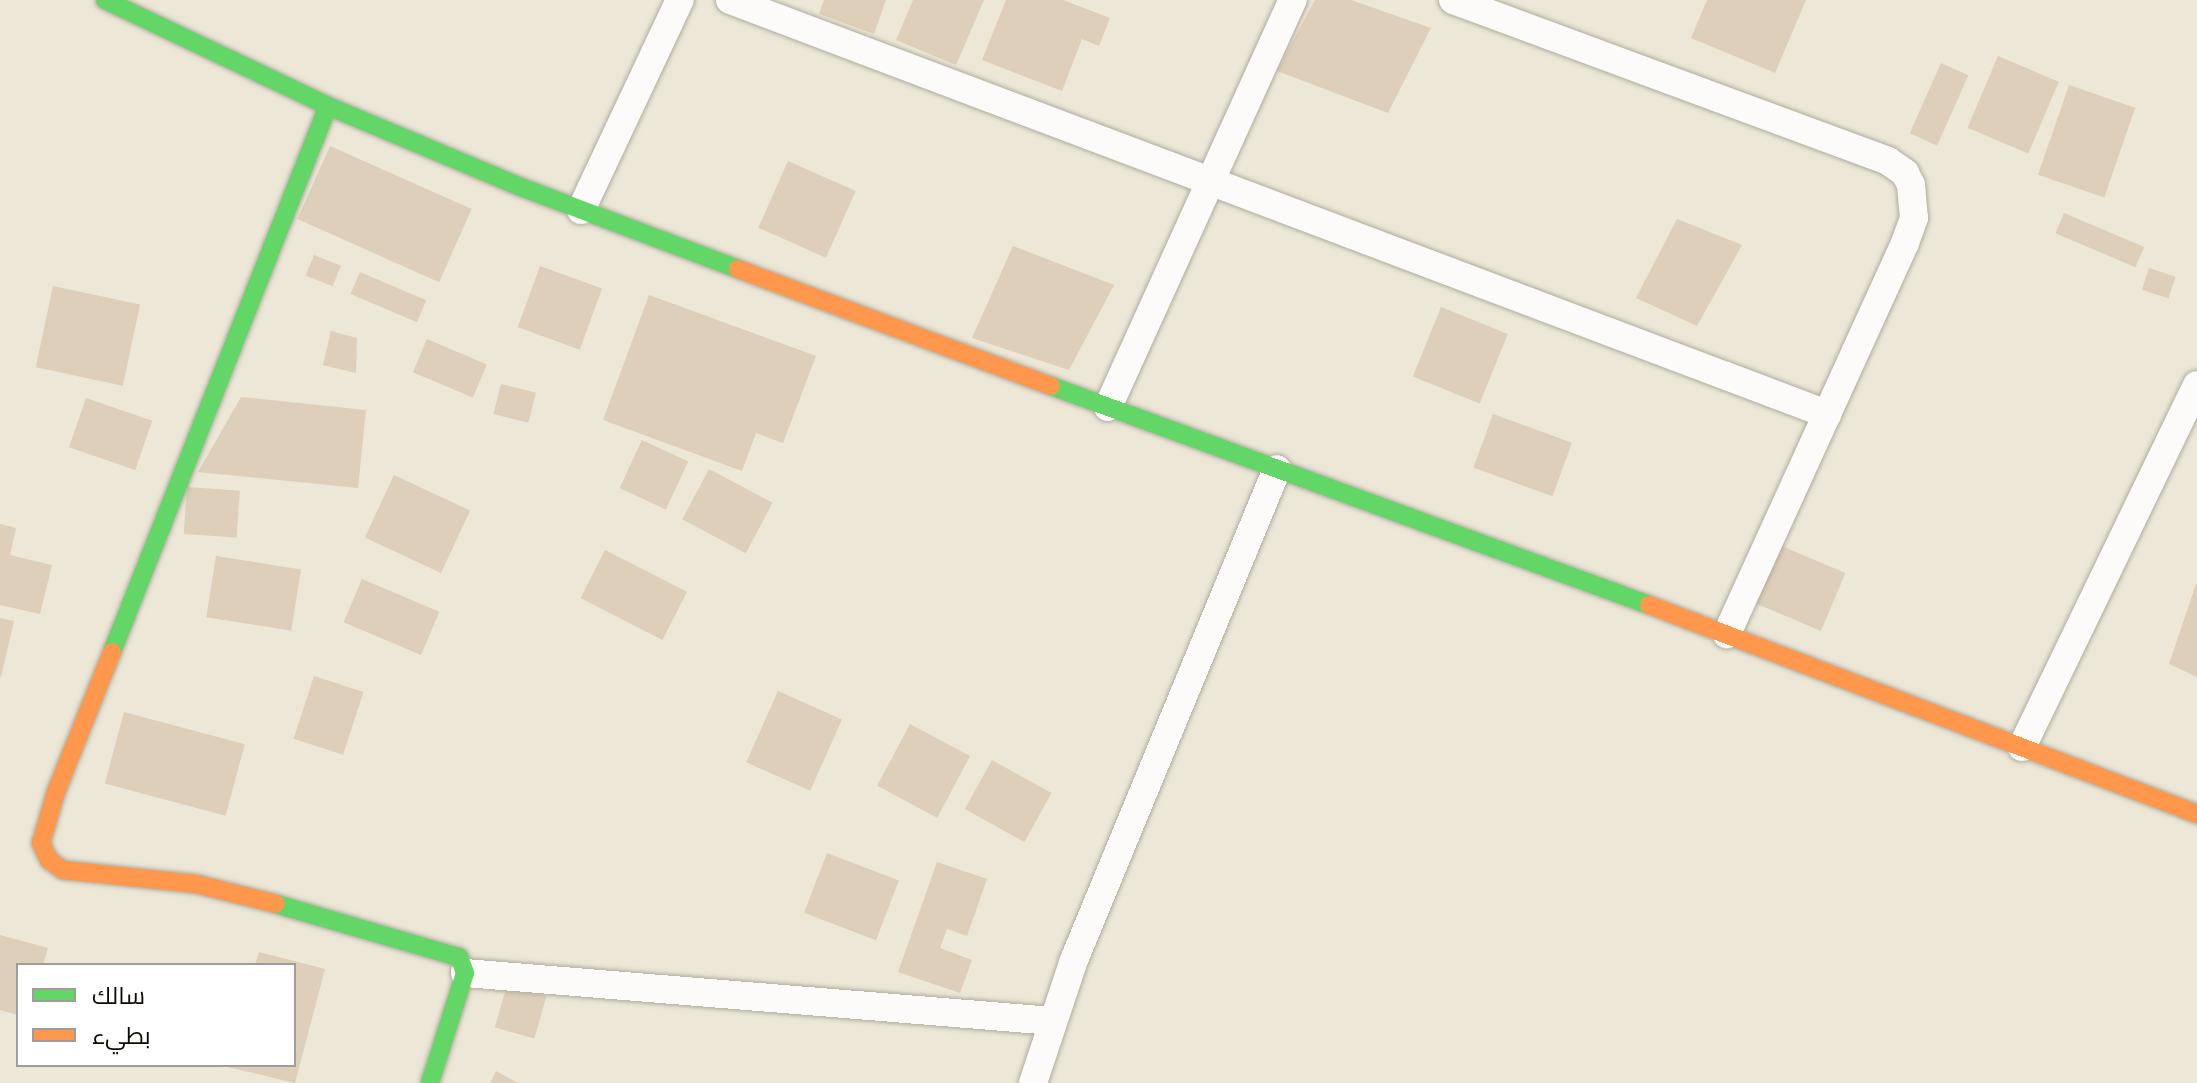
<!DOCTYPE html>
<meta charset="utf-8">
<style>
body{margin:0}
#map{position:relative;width:2197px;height:1083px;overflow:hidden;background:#ece7d6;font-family:Quicksand,Cairo,sans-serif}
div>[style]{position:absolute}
.building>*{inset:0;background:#ddcfb9;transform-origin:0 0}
.roads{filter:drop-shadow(0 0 2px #afac9e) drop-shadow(0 0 2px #afac9e)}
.street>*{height:28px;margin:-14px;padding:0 14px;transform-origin:14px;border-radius:14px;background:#fcfbf9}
.fast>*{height:18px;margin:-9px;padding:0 9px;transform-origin:9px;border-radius:9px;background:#63d668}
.slow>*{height:18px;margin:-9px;padding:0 9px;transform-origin:9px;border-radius:9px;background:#ff974d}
span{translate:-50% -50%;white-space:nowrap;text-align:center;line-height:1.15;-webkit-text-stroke:8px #fff;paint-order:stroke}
.legend{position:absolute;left:16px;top:963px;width:280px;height:104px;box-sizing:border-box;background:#fff;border:2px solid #9f9d9a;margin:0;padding:10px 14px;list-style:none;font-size:24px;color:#0e0b03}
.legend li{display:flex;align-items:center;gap:16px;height:40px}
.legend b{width:40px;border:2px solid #9f9d9a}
</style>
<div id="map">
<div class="building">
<i style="clip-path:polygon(824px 0,886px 0,874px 34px,819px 14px)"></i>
<i style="clip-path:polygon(913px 0,984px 0,956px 65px,896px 40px)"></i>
<i style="clip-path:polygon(1006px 0,1063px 0,1110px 18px,1099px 46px,1082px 39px,1062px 91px,982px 60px)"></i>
<i style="clip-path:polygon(1315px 0,1351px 0,1431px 28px,1388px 113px,1277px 71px)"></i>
<i style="clip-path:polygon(1707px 0,1806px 0,1775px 73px,1691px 38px)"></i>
<i style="left:1998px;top:56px;width:66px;height:78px;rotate:23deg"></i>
<i style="left:1941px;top:63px;width:30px;height:77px;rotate:24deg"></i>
<i style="left:2069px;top:85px;width:70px;height:95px;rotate:19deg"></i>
<i style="left:330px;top:146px;width:155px;height:80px;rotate:24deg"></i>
<i style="left:788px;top:161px;width:74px;height:73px;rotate:24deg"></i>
<i style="left:2064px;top:213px;width:87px;height:22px;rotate:23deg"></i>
<i style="clip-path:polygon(1677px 219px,1742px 245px,1697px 326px,1636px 298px)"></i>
<i style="clip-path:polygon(1013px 246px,1114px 285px,1069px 370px,972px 338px)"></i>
<i style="left:314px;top:255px;width:29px;height:22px;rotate:22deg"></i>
<i style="left:540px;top:266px;width:66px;height:65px;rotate:20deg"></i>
<i style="left:2149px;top:268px;width:28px;height:23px;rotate:18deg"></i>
<i style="left:360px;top:272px;width:72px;height:24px;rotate:23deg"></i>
<i style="left:53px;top:286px;width:89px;height:83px;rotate:12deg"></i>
<i style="clip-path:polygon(649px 295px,816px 356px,783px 443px,756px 433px,742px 471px,603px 420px)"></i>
<i style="left:1441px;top:307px;width:72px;height:75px;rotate:22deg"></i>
<i style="clip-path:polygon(331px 331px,357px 338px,356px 373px,323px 365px)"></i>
<i style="left:427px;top:339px;width:65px;height:36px;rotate:23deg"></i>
<i style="left:501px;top:384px;width:36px;height:31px;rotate:14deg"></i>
<i style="clip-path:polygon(241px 397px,366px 410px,358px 488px,198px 472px)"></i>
<i style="left:86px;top:398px;width:70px;height:52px;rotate:19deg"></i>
<i style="left:1493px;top:414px;width:84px;height:57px;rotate:20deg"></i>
<i style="left:642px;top:440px;width:51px;height:53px;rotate:25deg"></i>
<i style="left:709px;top:469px;width:72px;height:57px;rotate:28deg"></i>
<i style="left:394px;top:475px;width:84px;height:69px;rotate:25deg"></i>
<i style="left:187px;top:487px;width:53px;height:47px;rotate:4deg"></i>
<i style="clip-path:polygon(0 524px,16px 528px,10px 555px,52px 565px,40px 614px,0 605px)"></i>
<i style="left:1770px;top:541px;width:82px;height:63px;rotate:23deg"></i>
<i style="left:605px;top:550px;width:92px;height:54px;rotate:27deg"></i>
<i style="left:216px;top:556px;width:86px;height:62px;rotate:9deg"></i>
<i style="left:362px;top:579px;width:84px;height:47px;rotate:23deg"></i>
<i style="clip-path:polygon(2196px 584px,2197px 585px,2197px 677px,2169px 664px)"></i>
<i style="clip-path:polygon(0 618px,14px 621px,1px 677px,0 677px)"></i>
<i style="left:314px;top:676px;width:52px;height:66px;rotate:18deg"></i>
<i style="left:778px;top:691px;width:70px;height:78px;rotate:24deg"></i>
<i style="left:124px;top:712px;width:125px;height:74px;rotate:15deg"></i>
<i style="left:910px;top:724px;width:68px;height:70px;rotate:28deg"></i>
<i style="left:992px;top:760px;width:68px;height:56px;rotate:29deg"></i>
<i style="left:827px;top:853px;width:77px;height:64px;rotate:21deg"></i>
<i style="clip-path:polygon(937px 862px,987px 879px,967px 936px,947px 929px,940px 948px,972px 960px,960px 993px,898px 972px)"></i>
<i style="clip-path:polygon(0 935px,48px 948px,43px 965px,18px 965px,18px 1015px,0 1010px)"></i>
<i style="clip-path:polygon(259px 952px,325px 969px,295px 1083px,223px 1066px,294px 1065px,294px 965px,255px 965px)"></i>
<i style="left:507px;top:985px;width:41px;height:44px;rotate:16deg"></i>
<i style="clip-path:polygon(496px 1071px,518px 1083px,490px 1083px)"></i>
</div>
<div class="roads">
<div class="street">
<i style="left:730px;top:0;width:1173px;rotate:20.68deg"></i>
<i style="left:1453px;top:0;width:464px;rotate:20.3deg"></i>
<i style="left:1888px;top:161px;width:21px;rotate:35deg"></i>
<i style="left:1905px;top:173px;width:13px;rotate:63deg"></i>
<i style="left:1911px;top:185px;width:33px;rotate:85deg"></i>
<i style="left:1914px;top:218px;width:27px;rotate:110deg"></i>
<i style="left:1905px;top:243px;width:430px;rotate:114.5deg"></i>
<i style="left:581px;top:210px;width:232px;rotate:-64.8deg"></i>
<i style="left:1108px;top:407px;width:447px;rotate:-65.6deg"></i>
<i style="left:2022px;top:747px;width:402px;rotate:-64.2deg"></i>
<i style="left:465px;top:973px;width:589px;rotate:4.67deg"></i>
<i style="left:1033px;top:1083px;width:130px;rotate:-71.6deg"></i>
<i style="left:1074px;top:960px;width:531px;rotate:-67.54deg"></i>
</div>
<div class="fast">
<i style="left:105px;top:0;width:247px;rotate:25.4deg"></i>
<i style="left:328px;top:106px;width:209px;rotate:22.8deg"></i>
<i style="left:521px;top:187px;width:232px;rotate:20.7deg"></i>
<i style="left:1051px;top:386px;width:637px;rotate:20.11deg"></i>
<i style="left:112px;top:652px;width:587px;rotate:-68.42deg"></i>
<i style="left:276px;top:904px;width:191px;rotate:16.2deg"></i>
<i style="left:459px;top:957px;width:17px;rotate:69deg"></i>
<i style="left:465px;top:973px;width:115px;rotate:107.7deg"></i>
</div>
<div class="slow">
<i style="left:738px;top:269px;width:334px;rotate:20.5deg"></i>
<i style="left:1649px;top:605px;width:587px;rotate:20.88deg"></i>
<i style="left:112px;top:652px;width:151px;rotate:111.8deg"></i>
<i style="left:56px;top:792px;width:53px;rotate:106.4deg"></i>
<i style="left:41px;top:843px;width:19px;rotate:65deg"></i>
<i style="left:49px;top:860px;width:17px;rotate:36deg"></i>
<i style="left:63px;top:870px;width:134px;rotate:6deg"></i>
<i style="left:196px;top:884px;width:82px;rotate:14deg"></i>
</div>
</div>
<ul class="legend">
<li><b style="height:10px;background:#63d668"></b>سالك</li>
<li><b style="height:10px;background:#ff974d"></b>بطيء</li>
</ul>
</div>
